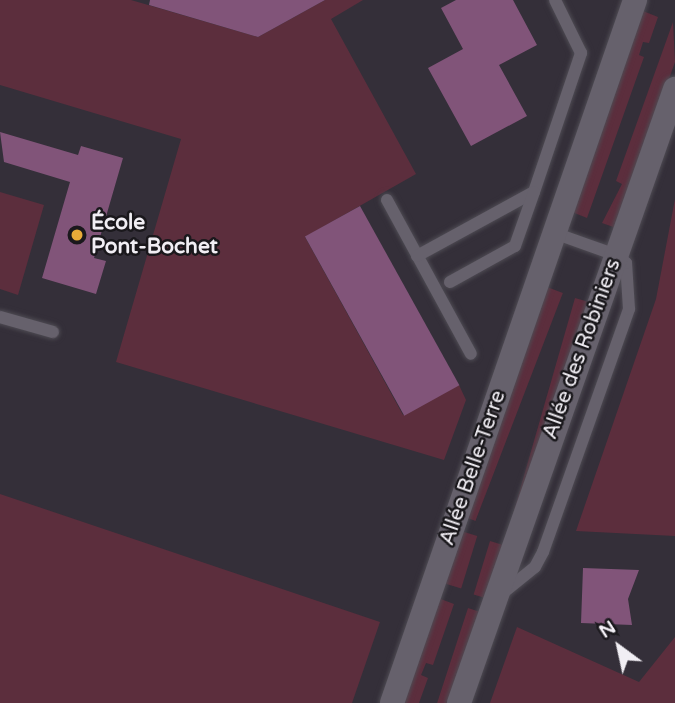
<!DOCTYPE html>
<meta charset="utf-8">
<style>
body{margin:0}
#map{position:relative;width:675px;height:703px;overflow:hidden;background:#342f39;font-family:"Varela Round",sans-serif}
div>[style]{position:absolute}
.green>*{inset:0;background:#5c2e3d;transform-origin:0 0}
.building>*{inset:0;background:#815479;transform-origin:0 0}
.roads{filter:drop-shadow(0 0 2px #4e4b53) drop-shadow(0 0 2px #4e4b53)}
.lane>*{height:12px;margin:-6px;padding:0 6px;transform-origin:6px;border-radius:6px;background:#66616c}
.street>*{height:24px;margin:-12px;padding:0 12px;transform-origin:12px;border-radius:12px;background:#66616c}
.dots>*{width:19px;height:19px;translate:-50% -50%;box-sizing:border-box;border:4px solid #1a181c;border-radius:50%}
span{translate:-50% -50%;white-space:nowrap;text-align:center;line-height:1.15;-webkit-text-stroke:5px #1a181c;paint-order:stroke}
.poi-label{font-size:21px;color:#f1eef4;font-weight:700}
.left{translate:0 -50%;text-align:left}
.street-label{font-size:21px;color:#f1eef4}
.north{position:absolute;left:584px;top:612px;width:70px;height:70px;-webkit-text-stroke:5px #1a181c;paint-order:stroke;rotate:327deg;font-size:19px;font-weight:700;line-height:28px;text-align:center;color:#f1eef4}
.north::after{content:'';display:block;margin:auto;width:24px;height:32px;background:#f1eef4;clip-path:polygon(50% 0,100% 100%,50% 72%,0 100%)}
</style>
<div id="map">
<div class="green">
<i style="clip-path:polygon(0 0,131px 0,258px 37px,325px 0,363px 0,331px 19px,416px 174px,305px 237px,403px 415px,459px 385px,466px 400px,444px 460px,116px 362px,181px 139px,0 85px)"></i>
<i style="clip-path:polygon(643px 11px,658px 17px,649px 43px,643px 42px,639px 55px,644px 57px,587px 218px,572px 212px)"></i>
<i style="clip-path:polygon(673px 22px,675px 62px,616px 228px,602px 223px,622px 184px,616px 181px)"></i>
<i style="clip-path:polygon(0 192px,44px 205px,18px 295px,0 289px)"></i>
<i style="clip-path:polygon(675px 199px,675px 536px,576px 531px,656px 299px)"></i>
<i style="left:547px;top:287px;width:17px;height:244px;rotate:21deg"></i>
<i style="left:575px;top:298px;width:18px;height:243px;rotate:16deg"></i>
<i style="clip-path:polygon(0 494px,380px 622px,352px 703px,0 703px)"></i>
<i style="left:461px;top:531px;width:17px;height:55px;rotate:17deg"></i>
<i style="left:490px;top:541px;width:17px;height:56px;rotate:17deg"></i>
<i style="clip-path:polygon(438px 598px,454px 604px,433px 665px,426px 663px,421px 675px,428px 678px,419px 703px,400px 703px)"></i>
<i style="left:468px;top:608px;width:16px;height:101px;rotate:18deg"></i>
<i style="clip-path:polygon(517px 627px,639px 682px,675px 637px,675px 703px,490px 703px)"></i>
</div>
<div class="building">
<i style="clip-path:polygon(150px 0,325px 0,258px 37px,149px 5px)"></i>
<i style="clip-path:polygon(456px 0,513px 0,537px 45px,499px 65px,527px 116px,471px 146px,428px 68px,463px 49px,441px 8px)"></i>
<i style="clip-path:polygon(0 132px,78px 155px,81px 146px,123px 158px,94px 258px,106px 261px,96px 294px,42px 278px,70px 182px,4px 162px)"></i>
<i style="left:360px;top:206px;width:205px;height:63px;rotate:61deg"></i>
<i style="clip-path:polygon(583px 568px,639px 570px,628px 599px,632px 625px,581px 623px)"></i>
</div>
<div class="roads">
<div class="lane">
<i style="left:387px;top:200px;width:175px;rotate:61.4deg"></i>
<i style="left:417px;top:256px;width:133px;rotate:-28.7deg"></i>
<i style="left:534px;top:192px;width:147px;rotate:-71.3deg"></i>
<i style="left:581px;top:53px;width:59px;rotate:-116.1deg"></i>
<i style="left:450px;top:282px;width:74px;rotate:-29deg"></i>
<i style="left:515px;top:246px;width:57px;rotate:-70.6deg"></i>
<i style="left:0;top:317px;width:55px;rotate:15.8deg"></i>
<i style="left:499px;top:596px;width:46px;rotate:-38.9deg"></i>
<i style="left:535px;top:567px;width:17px;rotate:-62deg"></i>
<i style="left:543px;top:552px;width:258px;rotate:-70.5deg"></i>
<i style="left:629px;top:309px;width:46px;rotate:-93.7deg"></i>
<i style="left:626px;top:263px;width:13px;rotate:-141deg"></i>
<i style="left:616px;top:255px;width:66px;rotate:-160.5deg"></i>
</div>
<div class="street">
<i style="left:392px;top:703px;width:744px;rotate:-70.93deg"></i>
<i style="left:459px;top:703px;width:651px;rotate:-70.62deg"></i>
</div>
</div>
<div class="dots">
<i style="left:77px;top:235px;background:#e9ab38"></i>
</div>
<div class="poi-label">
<span class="left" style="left:91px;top:235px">École<br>Pont-Bochet</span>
</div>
<div class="street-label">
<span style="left:582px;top:349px;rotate:-70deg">Allée des Robiniers</span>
<span style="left:473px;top:468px;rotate:-71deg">Allée Belle-Terre</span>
</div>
<div class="north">N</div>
</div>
